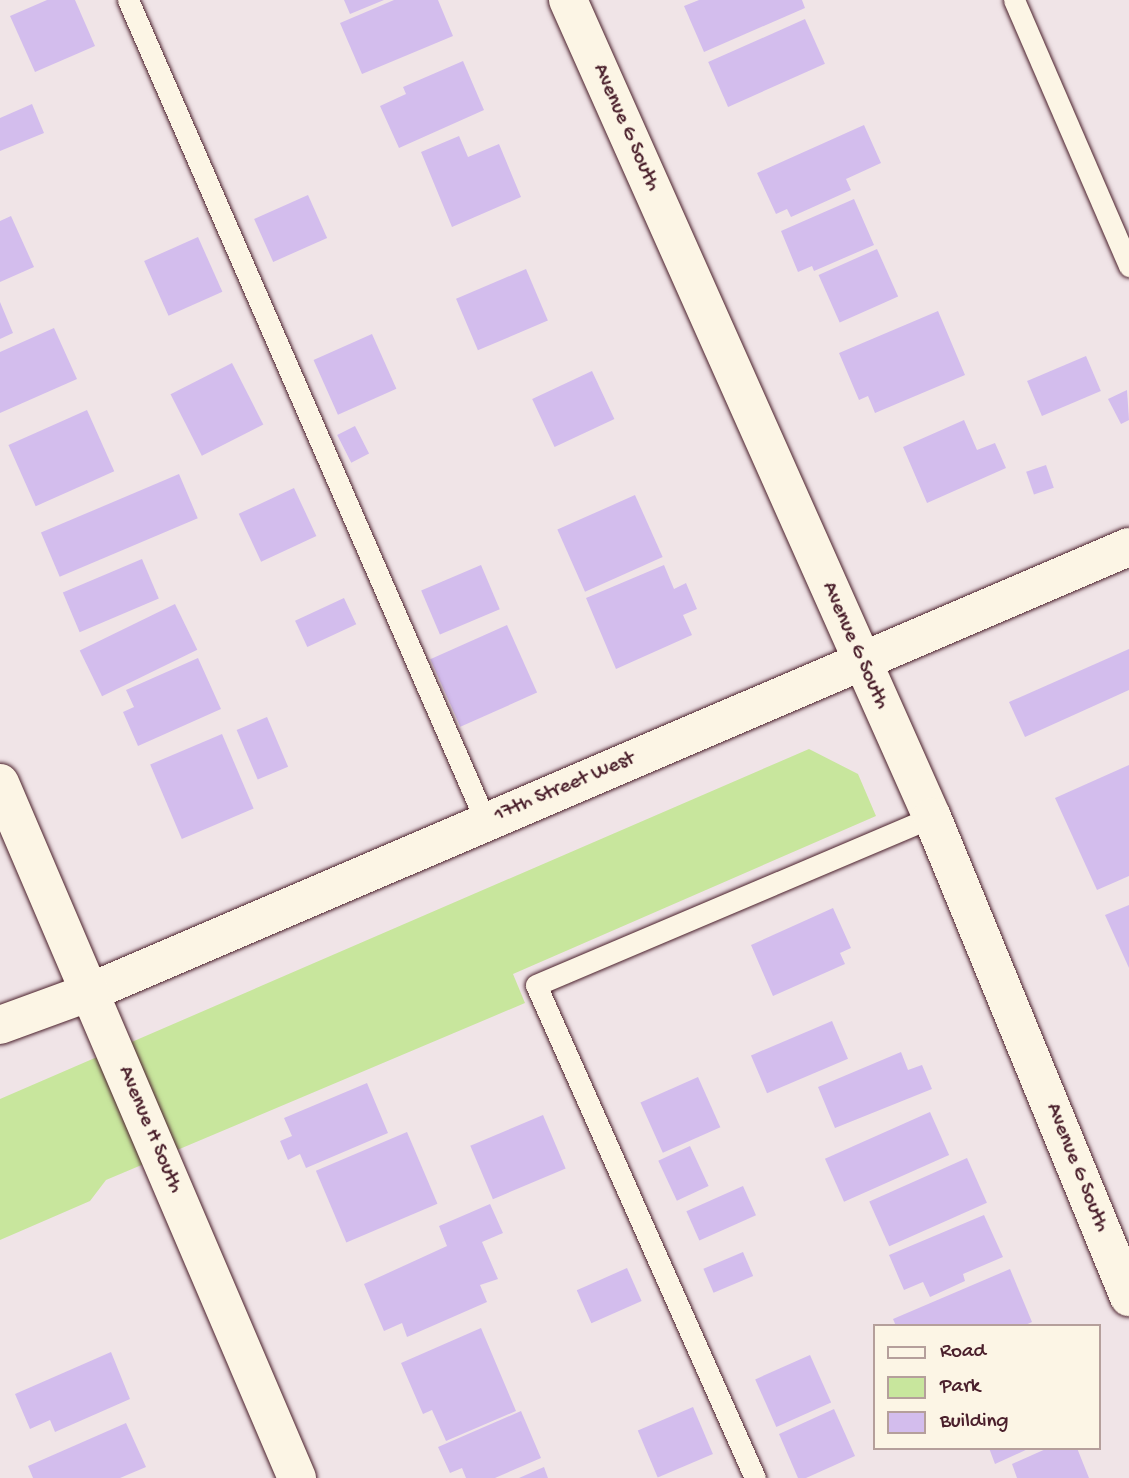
<!DOCTYPE html>
<style>
body{margin:0}
#map{position:relative;width:1129px;height:1478px;overflow:hidden;background:#f0e4e7;font-family:"Gochi Hand",sans-serif}
div>[style]{position:absolute}
.green>*{inset:0;background:#c8e69d}
.building>*{inset:0;background:#d3bded;transform-origin:0 0}
.roads{filter:drop-shadow(0 0 2px #4a1f2b) drop-shadow(0 0 2px #4a1f2b)}
.lane>*{height:21px;margin:-10.5px;padding:0 10.5px;transform-origin:10.5px;border-radius:10.5px;background:#fcf5e5}
.street>*{height:38px;margin:-19px;padding:0 19px;transform-origin:19px;border-radius:19px;background:#fcf5e5}
.secondary>*{height:38px;margin:-19px;padding:0 19px;transform-origin:19px;border-radius:19px;background:#fcf5e5}
span{translate:-50% -50%;white-space:nowrap;text-align:center;line-height:1.15;-webkit-text-stroke:5px #fcf5e5;paint-order:stroke}
.street-label{font-size:21px;color:#4a1f2b}
.legend{position:absolute;left:873px;top:1324px;width:228px;height:126px;box-sizing:border-box;background:#fcf5e5;border:2px solid #b59f9b;margin:0;padding:9px 12px;list-style:none;font-size:21px;color:#4a1f2b}
.legend li{display:flex;align-items:center;gap:14px;height:35px}
.legend b{width:35px;border:2px solid #b59f9b}
</style>
<div id="map">
<div class="green">
<i style="clip-path:polygon(809px 749px,858px 774px,876px 816px,513px 974px,525px 1003px,106px 1180px,90px 1201px,0 1240px,0 1099px)"></i>
</div>
<div class="building">
<i style="clip-path:polygon(47px 0,75px 0,95px 46px,35px 72px,10px 16px)"></i>
<i style="clip-path:polygon(344px 0,384px 0,350px 14px)"></i>
<i style="clip-path:polygon(394px 0,438px 0,453px 36px,362px 74px,340px 23px)"></i>
<i style="clip-path:polygon(699px 0,802px 0,805px 8px,704px 52px,684px 6px)"></i>
<i style="left:805px;top:19px;width:49px;height:106px;rotate:66deg"></i>
<i style="clip-path:polygon(463px 61px,484px 110px,399px 148px,380px 106px,406px 94px,403px 87px)"></i>
<i style="clip-path:polygon(32px 104px,44px 133px,0 151px,0 118px)"></i>
<i style="clip-path:polygon(864px 125px,881px 163px,846px 179px,851px 190px,791px 217px,787px 209px,776px 214px,757px 173px)"></i>
<i style="clip-path:polygon(459px 136px,468px 157px,499px 144px,521px 197px,452px 227px,421px 152px)"></i>
<i style="left:308px;top:195px;width:47px;height:59px;rotate:66deg"></i>
<i style="clip-path:polygon(854px 199px,874px 245px,814px 271px,812px 266px,798px 272px,781px 231px)"></i>
<i style="clip-path:polygon(11px 216px,34px 267px,0 282px,0 221px)"></i>
<i style="left:198px;top:237px;width:60px;height:59px;rotate:66deg"></i>
<i style="left:877px;top:249px;width:52px;height:64px;rotate:66deg"></i>
<i style="left:526px;top:269px;width:56px;height:76px;rotate:67deg"></i>
<i style="clip-path:polygon(0 302px,13px 333px,0 339px)"></i>
<i style="clip-path:polygon(938px 311px,965px 375px,875px 413px,868px 396px,859px 400px,839px 353px)"></i>
<i style="clip-path:polygon(54px 328px,77px 379px,0 413px,0 352px)"></i>
<i style="left:372px;top:334px;width:60px;height:64px;rotate:66deg"></i>
<i style="left:1086px;top:356px;width:38px;height:64px;rotate:67deg"></i>
<i style="left:232px;top:363px;width:69px;height:69px;rotate:63deg"></i>
<i style="left:592px;top:371px;width:53px;height:66px;rotate:65deg"></i>
<i style="clip-path:polygon(1127px 390px,1129px 420px,1121px 424px,1108px 399px)"></i>
<i style="left:87px;top:410px;width:67px;height:86px;rotate:66deg"></i>
<i style="clip-path:polygon(964px 420px,977px 450px,995px 443px,1006px 468px,927px 503px,903px 447px)"></i>
<i style="left:355px;top:426px;width:31px;height:20px;rotate:63deg"></i>
<i style="left:1046px;top:465px;width:24px;height:21px;rotate:71deg"></i>
<i style="left:179px;top:474px;width:48px;height:150px;rotate:67deg"></i>
<i style="left:294px;top:488px;width:53px;height:61px;rotate:65deg"></i>
<i style="left:635px;top:495px;width:68px;height:85px;rotate:66deg"></i>
<i style="left:142px;top:559px;width:43px;height:86px;rotate:67deg"></i>
<i style="left:481px;top:565px;width:48px;height:65px;rotate:67deg"></i>
<i style="clip-path:polygon(664px 565px,674px 589px,686px 583px,697px 609px,683px 615px,692px 635px,616px 669px,586px 598px)"></i>
<i style="left:344px;top:598px;width:29px;height:54px;rotate:65deg"></i>
<i style="left:175px;top:604px;width:51px;height:106px;rotate:64deg"></i>
<i style="left:507px;top:625px;width:74px;height:84px;rotate:66deg"></i>
<i style="clip-path:polygon(1129px 649px,1129px 690px,1025px 737px,1009px 702px)"></i>
<i style="clip-path:polygon(198px 658px,221px 709px,138px 746px,123px 712px,134px 707px,126px 690px)"></i>
<i style="left:267px;top:717px;width:54px;height:33px;rotate:67deg"></i>
<i style="left:222px;top:734px;width:81px;height:78px;rotate:67deg"></i>
<i style="clip-path:polygon(1129px 765px,1129px 876px,1097px 890px,1055px 798px)"></i>
<i style="clip-path:polygon(1129px 905px,1129px 968px,1105px 915px)"></i>
<i style="clip-path:polygon(833px 908px,851px 948px,840px 953px,845px 964px,773px 996px,751px 945px)"></i>
<i style="left:832px;top:1021px;width:41px;height:88px;rotate:67deg"></i>
<i style="clip-path:polygon(901px 1052px,908px 1070px,922px 1065px,932px 1089px,835px 1128px,818px 1087px)"></i>
<i style="left:698px;top:1077px;width:55px;height:63px;rotate:66deg"></i>
<i style="clip-path:polygon(367px 1083px,388px 1133px,306px 1168px,300px 1154px,288px 1160px,280px 1141px,292px 1136px,284px 1118px)"></i>
<i style="left:930px;top:1112px;width:47px;height:115px;rotate:66deg"></i>
<i style="left:543px;top:1115px;width:58px;height:79px;rotate:67deg"></i>
<i style="left:407px;top:1132px;width:78px;height:99px;rotate:67deg"></i>
<i style="left:690px;top:1146px;width:44px;height:35px;rotate:65deg"></i>
<i style="left:967px;top:1158px;width:49px;height:107px;rotate:66deg"></i>
<i style="left:743px;top:1186px;width:32px;height:62px;rotate:66deg"></i>
<i style="clip-path:polygon(490px 1204px,503px 1233px,482px 1242px,498px 1279px,480px 1285px,487px 1302px,407px 1337px,402px 1323px,384px 1331px,364px 1284px,447px 1246px,439px 1226px)"></i>
<i style="clip-path:polygon(984px 1215px,1003px 1257px,963px 1274px,965px 1281px,930px 1297px,923px 1282px,904px 1290px,889px 1255px)"></i>
<i style="left:743px;top:1252px;width:26px;height:43px;rotate:67deg"></i>
<i style="left:627px;top:1268px;width:36px;height:55px;rotate:66deg"></i>
<i style="clip-path:polygon(1010px 1269px,1032px 1322px,1023px 1326px,896px 1326px,893px 1319px)"></i>
<i style="clip-path:polygon(481px 1328px,516px 1411px,446px 1441px,432px 1410px,423px 1414px,401px 1363px)"></i>
<i style="clip-path:polygon(111px 1352px,130px 1399px,55px 1432px,50px 1420px,30px 1429px,15px 1394px)"></i>
<i style="left:810px;top:1355px;width:52px;height:60px;rotate:66deg"></i>
<i style="left:693px;top:1407px;width:51px;height:60px;rotate:67deg"></i>
<i style="clip-path:polygon(834px 1409px,855px 1456px,806px 1478px,798px 1478px,779px 1434px)"></i>
<i style="clip-path:polygon(521px 1411px,541px 1458px,495px 1478px,466px 1478px,462px 1468px,450px 1473px,438px 1447px)"></i>
<i style="clip-path:polygon(126px 1423px,146px 1467px,120px 1478px,33px 1478px,28px 1466px)"></i>
<i style="clip-path:polygon(989px 1448px,1030px 1448px,995px 1464px)"></i>
<i style="clip-path:polygon(1048px 1448px,1077px 1448px,1089px 1478px,1017px 1478px,1012px 1464px)"></i>
<i style="clip-path:polygon(544px 1467px,548px 1478px,519px 1478px)"></i>
</div>
<div class="roads">
<div class="lane">
<i style="left:128px;top:0;width:897px;rotate:66.47deg"></i>
<i style="left:1014px;top:0;width:290px;rotate:66.6deg"></i>
<i style="left:755px;top:1478px;width:539px;rotate:-113.95deg"></i>
<i style="left:536px;top:985px;width:430px;rotate:-23deg"></i>
</div>
<div class="street">
<i style="left:568px;top:0;width:894px;rotate:65.99deg"></i>
<i style="left:932px;top:817px;width:519px;rotate:67.69deg"></i>
<i style="left:90px;top:992px;width:1130px;rotate:-23.19deg"></i>
</div>
<div class="secondary">
<i style="left:0;top:783px;width:756px;rotate:66.86deg"></i>
<i style="left:0;top:1025px;width:96px;rotate:-20.1deg"></i>
</div>
</div>
<div class="street-label">
<span style="left:625px;top:128px;rotate:66deg">Avenue G South</span>
<span style="left:854px;top:646px;rotate:66deg">Avenue G South</span>
<span style="left:565px;top:788px;rotate:-23deg">17th Street West</span>
<span style="left:149px;top:1130px;rotate:67deg">Avenue H South</span>
<span style="left:1076px;top:1168px;rotate:68deg">Avenue G South</span>
</div>
<ul class="legend">
<li><b style="height:9px;background:#fcf5e5"></b>Road</li>
<li><b style="height:19px;background:#c8e69d"></b>Park</li>
<li><b style="height:19px;background:#d3bded"></b>Building</li>
</ul>
</div>
